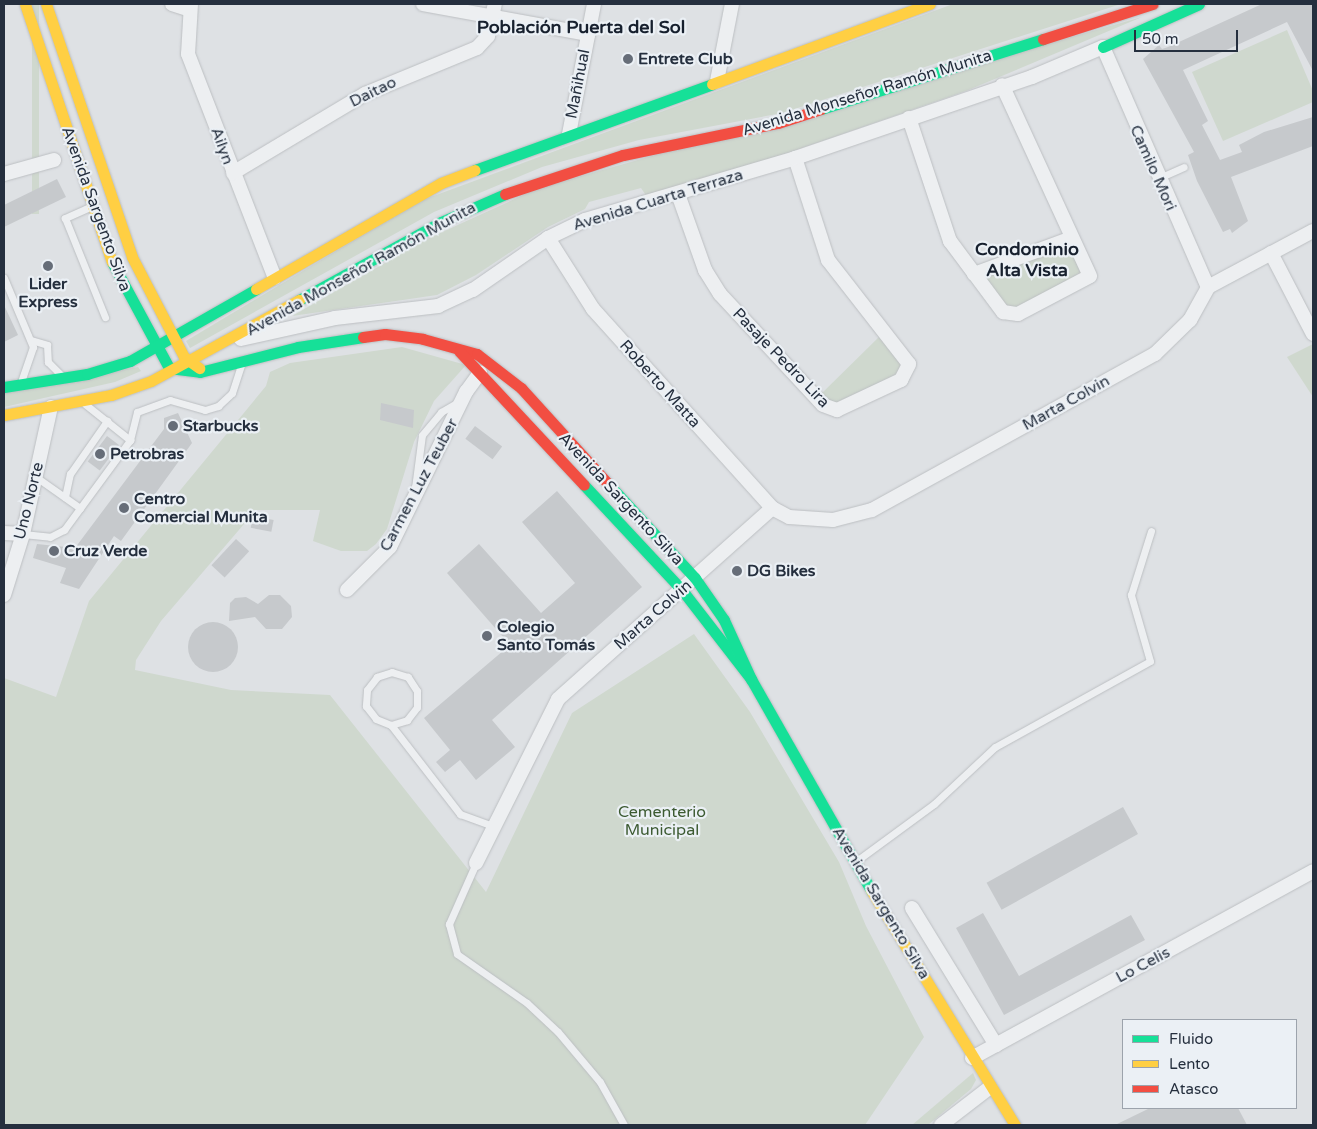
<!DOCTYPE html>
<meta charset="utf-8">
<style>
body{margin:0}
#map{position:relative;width:1317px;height:1129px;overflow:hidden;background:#dee1e4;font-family:"Varela Round",sans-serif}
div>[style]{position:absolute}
.green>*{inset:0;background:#cfd8ce;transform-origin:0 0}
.building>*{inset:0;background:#c6c9cc;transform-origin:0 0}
.round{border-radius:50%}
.roads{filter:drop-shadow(0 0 1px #bcbfc2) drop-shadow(0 0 1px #bcbfc2)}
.lane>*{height:7px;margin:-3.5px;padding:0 3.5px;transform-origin:3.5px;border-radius:3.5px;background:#edeff1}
.street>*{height:14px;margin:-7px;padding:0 7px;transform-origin:7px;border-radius:7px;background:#edeff1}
.fast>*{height:11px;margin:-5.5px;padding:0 5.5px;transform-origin:5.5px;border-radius:5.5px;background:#16e098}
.slow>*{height:11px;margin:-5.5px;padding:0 5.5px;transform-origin:5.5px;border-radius:5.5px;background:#ffcf43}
.jam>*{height:11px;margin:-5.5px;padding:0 5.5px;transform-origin:5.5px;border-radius:5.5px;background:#f24e42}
.dots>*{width:14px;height:14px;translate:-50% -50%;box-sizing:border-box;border:2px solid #ebf0f5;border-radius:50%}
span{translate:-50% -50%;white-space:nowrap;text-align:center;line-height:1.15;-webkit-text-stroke:4.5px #ebf0f5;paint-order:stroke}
.poi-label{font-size:16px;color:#252f3e;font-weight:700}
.left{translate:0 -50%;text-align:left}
.street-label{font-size:16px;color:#252f3e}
.park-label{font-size:16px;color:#3c5a31}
.neighbourhood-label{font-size:18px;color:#17202e;font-weight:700}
.frame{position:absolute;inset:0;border:5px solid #252f3e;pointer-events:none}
.legend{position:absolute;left:1122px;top:1019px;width:175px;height:90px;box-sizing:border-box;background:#ebf0f5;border:1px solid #9ca3ac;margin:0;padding:6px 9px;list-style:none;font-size:15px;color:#252f3e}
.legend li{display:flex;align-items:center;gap:10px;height:25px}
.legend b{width:25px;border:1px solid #9ca3ac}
.scale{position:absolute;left:1134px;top:30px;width:104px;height:22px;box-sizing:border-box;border:2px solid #252f3e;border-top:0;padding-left:6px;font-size:15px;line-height:18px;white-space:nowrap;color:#252f3e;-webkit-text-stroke:4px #ebf0f5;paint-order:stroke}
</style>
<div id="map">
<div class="green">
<i style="left:32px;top:4px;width:7px;height:210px"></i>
<i style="clip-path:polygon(953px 4px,1121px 4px,782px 113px,639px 140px,542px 167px,434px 212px,190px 348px,186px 341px,420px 201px)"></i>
<i style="clip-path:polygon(1142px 17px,966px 91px,733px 172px,647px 197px,641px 188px,589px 202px,585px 209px,548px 227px,476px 275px,437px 295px,292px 316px,427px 239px,539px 188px)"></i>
<i style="clip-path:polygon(1287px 30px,1313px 91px,1313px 102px,1223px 141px,1192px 72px)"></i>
<i style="clip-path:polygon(1068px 244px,1083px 272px,1011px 311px,980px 276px)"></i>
<i style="clip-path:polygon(881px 335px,901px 359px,903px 372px,839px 406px,819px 396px)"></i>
<i style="clip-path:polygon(1313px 344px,1313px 397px,1287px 357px)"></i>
<i style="clip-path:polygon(402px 347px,466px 365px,434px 401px,414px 442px,387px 529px,376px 544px,367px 551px,341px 551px,313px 541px,320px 510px,256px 510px,161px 621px,136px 660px,135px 670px,231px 690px,330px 695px,486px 892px,572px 713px,694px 634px,750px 712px,839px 862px,866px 926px,924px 1037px,865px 1125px,4px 1125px,4px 678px,56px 697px,89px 601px,266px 386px,270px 372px,290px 363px)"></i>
<i style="clip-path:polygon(138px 367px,141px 371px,115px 382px,4px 407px,4px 392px)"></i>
<i style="clip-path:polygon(973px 1073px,976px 1080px,971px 1089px,928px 1125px,912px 1125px)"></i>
</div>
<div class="building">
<i style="clip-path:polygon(1262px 4px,1313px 4px,1313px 71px,1287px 22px,1183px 70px,1208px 121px,1202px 125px,1220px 160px,1242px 152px,1239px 145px,1264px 132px,1313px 117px,1313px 146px,1231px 177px,1248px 221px,1232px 233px,1230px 229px,1223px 232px,1197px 181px,1188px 155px,1194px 152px,1143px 59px,1159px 45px,1162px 49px,1168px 47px)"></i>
<i style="clip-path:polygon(57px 179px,66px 197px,4px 227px,4px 205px)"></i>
<i style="clip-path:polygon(4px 305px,18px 335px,4px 342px)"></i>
<i style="clip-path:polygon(381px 403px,414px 410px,413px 428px,380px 420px)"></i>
<i style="clip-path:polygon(178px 413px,192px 443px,121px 541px,114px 536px,79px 589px,60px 583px,66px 568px,33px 558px,37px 544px,75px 548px,164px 429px,164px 418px)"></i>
<i style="left:475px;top:426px;width:34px;height:16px;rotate:37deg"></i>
<i style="left:107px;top:436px;width:15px;height:32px;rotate:37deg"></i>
<i style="clip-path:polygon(557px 491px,642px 587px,492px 720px,515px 747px,476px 780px,460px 760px,445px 772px,436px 762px,450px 750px,424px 718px,510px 645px,447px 573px,479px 544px,541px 613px,575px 583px,522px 522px)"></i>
<i style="left:253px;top:516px;width:21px;height:12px;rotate:11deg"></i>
<i style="left:236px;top:539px;width:18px;height:36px;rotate:43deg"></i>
<i style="clip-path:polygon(269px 595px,280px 595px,291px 606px,292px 617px,282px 629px,266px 629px,255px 617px,229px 621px,230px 603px,235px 598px,246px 597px,258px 604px)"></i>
<i class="round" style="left:188px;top:622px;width:50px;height:50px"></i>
<i style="left:1123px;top:807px;width:31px;height:156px;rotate:61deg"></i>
<i style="clip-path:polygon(983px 913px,1019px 976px,1131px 915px,1145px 940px,1004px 1015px,956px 928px)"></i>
<i style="clip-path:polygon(1150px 1108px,1238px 1108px,1247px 1125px,1115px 1125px)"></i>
</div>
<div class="roads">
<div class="lane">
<i style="left:1159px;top:178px;width:27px;rotate:-24deg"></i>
<i style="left:92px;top:206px;width:30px;rotate:156deg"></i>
<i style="left:65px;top:218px;width:107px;rotate:68deg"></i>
<i style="left:4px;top:278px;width:75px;rotate:67.2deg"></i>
<i style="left:33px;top:347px;width:34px;rotate:109deg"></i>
<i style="left:31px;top:340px;width:17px;rotate:17deg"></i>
<i style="left:47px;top:345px;width:17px;rotate:87deg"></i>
<i style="left:48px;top:362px;width:18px;rotate:45deg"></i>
<i style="left:85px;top:404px;width:58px;rotate:38.7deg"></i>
<i style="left:36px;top:477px;width:54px;rotate:35.2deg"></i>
<i style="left:415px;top:488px;width:53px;rotate:-82.5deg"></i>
<i style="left:422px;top:435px;width:30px;rotate:-50deg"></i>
<i style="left:441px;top:412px;width:22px;rotate:-30deg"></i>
<i style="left:65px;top:497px;width:24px;rotate:-78deg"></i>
<i style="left:70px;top:474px;width:65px;rotate:-55.1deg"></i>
<i style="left:23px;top:534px;width:27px;rotate:6deg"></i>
<i style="left:50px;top:537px;width:16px;rotate:-27deg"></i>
<i style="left:64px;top:530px;width:112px;rotate:-53.7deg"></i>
<i style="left:130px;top:440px;width:29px;rotate:-76deg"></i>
<i style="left:137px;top:412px;width:35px;rotate:-20deg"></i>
<i style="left:170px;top:400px;width:36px;rotate:16deg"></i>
<i style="left:205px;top:410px;width:14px;rotate:-17deg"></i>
<i style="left:218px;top:406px;width:19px;rotate:-43deg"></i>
<i style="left:232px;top:393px;width:28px;rotate:-72deg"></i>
<i style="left:391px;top:725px;width:17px;rotate:-17deg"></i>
<i style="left:407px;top:720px;width:16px;rotate:-52deg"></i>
<i style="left:417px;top:707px;width:16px;rotate:-90deg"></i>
<i style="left:417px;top:691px;width:17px;rotate:-123deg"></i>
<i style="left:408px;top:677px;width:17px;rotate:-163deg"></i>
<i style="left:392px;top:672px;width:16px;rotate:162deg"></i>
<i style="left:377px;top:677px;width:16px;rotate:128deg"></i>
<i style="left:367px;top:690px;width:16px;rotate:94deg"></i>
<i style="left:366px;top:706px;width:16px;rotate:52deg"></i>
<i style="left:376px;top:719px;width:16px;rotate:22deg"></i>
<i style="left:391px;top:725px;width:113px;rotate:52.2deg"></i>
<i style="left:460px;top:814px;width:35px;rotate:20deg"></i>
<i style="left:855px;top:862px;width:98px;rotate:-36.3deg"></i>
<i style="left:934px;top:804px;width:83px;rotate:-43.1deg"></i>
<i style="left:995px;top:747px;width:177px;rotate:-29deg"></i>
<i style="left:1150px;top:661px;width:69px;rotate:-106.1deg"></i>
<i style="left:1131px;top:595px;width:67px;rotate:-72.6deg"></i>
<i style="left:476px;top:863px;width:67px;rotate:113.9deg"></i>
<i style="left:449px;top:924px;width:31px;rotate:75deg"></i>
<i style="left:457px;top:954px;width:85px;rotate:35deg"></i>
<i style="left:527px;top:1003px;width:42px;rotate:43.1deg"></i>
<i style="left:558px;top:1032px;width:65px;rotate:50deg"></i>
<i style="left:600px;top:1082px;width:49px;rotate:60.8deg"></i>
</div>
<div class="street">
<i style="left:172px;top:4px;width:19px;rotate:18deg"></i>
<i style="left:191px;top:4px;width:50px;rotate:93.4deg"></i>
<i style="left:188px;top:54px;width:240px;rotate:68.8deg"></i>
<i style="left:423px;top:4px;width:168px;rotate:10.3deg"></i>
<i style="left:717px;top:81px;width:78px;rotate:-79deg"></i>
<i style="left:909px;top:118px;width:130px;rotate:71.6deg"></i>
<i style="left:950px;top:241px;width:89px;rotate:53.3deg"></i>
<i style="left:1003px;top:312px;width:15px;rotate:8deg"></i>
<i style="left:1018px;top:314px;width:81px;rotate:-27.8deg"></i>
<i style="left:1090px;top:276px;width:210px;rotate:-114.7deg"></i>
<i style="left:569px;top:134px;width:132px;rotate:-79.1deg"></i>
<i style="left:233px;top:173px;width:154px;rotate:-30.9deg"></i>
<i style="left:365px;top:94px;width:121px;rotate:-22.3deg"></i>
<i style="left:477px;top:48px;width:16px;rotate:-47deg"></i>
<i style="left:488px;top:36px;width:33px;rotate:-78deg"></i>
<i style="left:4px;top:174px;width:52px;rotate:-15.6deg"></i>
<i style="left:678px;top:194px;width:81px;rotate:70.4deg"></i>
<i style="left:705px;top:270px;width:28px;rotate:58deg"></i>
<i style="left:720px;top:294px;width:151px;rotate:47.1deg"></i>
<i style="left:823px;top:405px;width:15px;rotate:20deg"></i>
<i style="left:837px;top:410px;width:71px;rotate:-25.1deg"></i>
<i style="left:901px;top:380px;width:18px;rotate:-63deg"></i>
<i style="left:909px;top:364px;width:132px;rotate:-127.9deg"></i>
<i style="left:828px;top:260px;width:107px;rotate:-107.9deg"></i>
<i style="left:548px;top:238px;width:84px;rotate:57.6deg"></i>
<i style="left:593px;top:309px;width:268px;rotate:48deg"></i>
<i style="left:772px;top:508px;width:19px;rotate:28deg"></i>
<i style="left:789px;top:517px;width:44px;rotate:3.9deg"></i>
<i style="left:833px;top:520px;width:40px;rotate:-14.4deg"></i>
<i style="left:872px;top:510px;width:323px;rotate:-28.9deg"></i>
<i style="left:1155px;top:354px;width:49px;rotate:-44.2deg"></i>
<i style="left:1190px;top:320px;width:38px;rotate:-61deg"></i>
<i style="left:1208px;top:287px;width:119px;rotate:-28.1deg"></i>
<i style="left:1271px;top:253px;width:91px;rotate:62.6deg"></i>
<i style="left:974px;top:274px;width:104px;rotate:-20.2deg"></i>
<i style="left:241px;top:339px;width:96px;rotate:-12.6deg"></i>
<i style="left:335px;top:318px;width:104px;rotate:-6.6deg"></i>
<i style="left:438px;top:306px;width:38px;rotate:-25deg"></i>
<i style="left:473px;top:290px;width:91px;rotate:-34.7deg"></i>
<i style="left:548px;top:238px;width:41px;rotate:-25.9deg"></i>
<i style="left:585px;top:220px;width:219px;rotate:-16.4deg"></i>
<i style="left:795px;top:158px;width:250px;rotate:-18.9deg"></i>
<i style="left:1032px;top:77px;width:77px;rotate:-22.9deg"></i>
<i style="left:1103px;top:47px;width:262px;rotate:66.4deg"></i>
<i style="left:4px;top:533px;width:19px;rotate:3deg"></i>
<i style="left:347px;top:590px;width:61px;rotate:-45deg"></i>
<i style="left:390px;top:547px;width:173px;rotate:-63.9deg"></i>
<i style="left:466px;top:392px;width:24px;rotate:-54deg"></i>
<i style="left:4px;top:595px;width:64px;rotate:-72.7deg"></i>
<i style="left:23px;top:534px;width:130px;rotate:-77.6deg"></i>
<i style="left:476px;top:863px;width:183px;rotate:-63.4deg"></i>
<i style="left:558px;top:699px;width:287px;rotate:-41.7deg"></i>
<i style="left:912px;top:908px;width:161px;rotate:58.5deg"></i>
<i style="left:972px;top:1058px;width:389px;rotate:-28.7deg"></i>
<i style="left:941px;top:1125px;width:61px;rotate:-37.6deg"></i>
</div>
<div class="fast">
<i style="left:1103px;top:47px;width:105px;rotate:-24.1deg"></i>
<i style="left:821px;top:109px;width:233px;rotate:-17.5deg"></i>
<i style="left:475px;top:170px;width:252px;rotate:-19.9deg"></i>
<i style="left:112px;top:262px;width:120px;rotate:61.7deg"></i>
<i style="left:169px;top:368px;width:31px;rotate:7deg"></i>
<i style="left:200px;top:372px;width:101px;rotate:-14.3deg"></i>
<i style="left:298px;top:347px;width:66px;rotate:-8.7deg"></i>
<i style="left:299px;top:300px;width:162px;rotate:-28.8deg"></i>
<i style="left:441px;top:222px;width:70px;rotate:-23.6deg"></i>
<i style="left:4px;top:387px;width:84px;rotate:-8.9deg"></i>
<i style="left:87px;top:374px;width:45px;rotate:-16.8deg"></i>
<i style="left:130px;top:361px;width:145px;rotate:-29.7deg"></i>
<i style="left:584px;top:485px;width:144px;rotate:47deg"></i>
<i style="left:682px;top:590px;width:113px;rotate:52.2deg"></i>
<i style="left:751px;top:679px;width:243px;rotate:60.4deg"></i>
<i style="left:612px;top:488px;width:122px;rotate:47.3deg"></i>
<i style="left:695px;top:578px;width:51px;rotate:55.4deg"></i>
<i style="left:724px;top:620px;width:65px;rotate:65.4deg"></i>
</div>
<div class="slow">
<i style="left:25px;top:4px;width:272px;rotate:71.4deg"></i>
<i style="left:46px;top:4px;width:267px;rotate:71.2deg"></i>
<i style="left:132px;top:257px;width:113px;rotate:62.5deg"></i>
<i style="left:184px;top:357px;width:19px;rotate:36deg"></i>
<i style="left:712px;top:84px;width:232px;rotate:-20.2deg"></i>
<i style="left:256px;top:289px;width:213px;rotate:-29.8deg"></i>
<i style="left:441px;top:183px;width:36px;rotate:-21deg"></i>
<i style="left:4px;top:415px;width:109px;rotate:-10.6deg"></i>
<i style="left:111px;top:395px;width:42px;rotate:-19.3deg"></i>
<i style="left:151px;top:381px;width:169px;rotate:-28.7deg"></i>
<i style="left:871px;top:890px;width:276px;rotate:58.5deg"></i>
</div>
<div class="jam">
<i style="left:1043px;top:39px;width:115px;rotate:-17.7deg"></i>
<i style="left:505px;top:194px;width:124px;rotate:-18.3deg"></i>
<i style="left:623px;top:155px;width:158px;rotate:-11.7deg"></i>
<i style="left:778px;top:123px;width:45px;rotate:-18deg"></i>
<i style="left:363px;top:337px;width:22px;rotate:-8deg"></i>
<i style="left:385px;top:334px;width:38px;rotate:7deg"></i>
<i style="left:423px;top:339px;width:56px;rotate:15.5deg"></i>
<i style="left:477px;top:354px;width:56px;rotate:37.7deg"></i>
<i style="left:521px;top:388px;width:135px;rotate:47.7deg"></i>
<i style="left:459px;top:351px;width:183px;rotate:47deg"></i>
</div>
</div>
<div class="dots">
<i style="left:628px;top:59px;background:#666d78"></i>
<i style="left:48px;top:266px;background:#666d78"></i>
<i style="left:173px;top:426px;background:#666d78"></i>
<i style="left:100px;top:454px;background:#666d78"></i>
<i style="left:124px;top:508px;background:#666d78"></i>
<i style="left:54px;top:551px;background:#666d78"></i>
<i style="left:737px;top:571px;background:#666d78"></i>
<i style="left:487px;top:636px;background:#666d78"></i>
</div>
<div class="poi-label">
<span class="left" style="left:638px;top:59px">Entrete Club</span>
<span style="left:48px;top:293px">Lider<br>Express</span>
<span class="left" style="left:183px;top:426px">Starbucks</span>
<span class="left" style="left:110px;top:454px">Petrobras</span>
<span class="left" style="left:134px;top:508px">Centro<br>Comercial Munita</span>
<span class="left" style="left:64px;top:551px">Cruz Verde</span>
<span class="left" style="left:747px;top:571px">DG Bikes</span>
<span class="left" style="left:497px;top:636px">Colegio<br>Santo Tomás</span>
</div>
<div class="street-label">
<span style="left:578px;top:84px;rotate:-79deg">Mañihual</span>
<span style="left:373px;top:92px;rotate:-26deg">Daitao</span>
<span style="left:867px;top:93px;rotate:-17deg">Avenida Monseñor Ramón Munita</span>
<span style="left:222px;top:146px;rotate:70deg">Ailyn</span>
<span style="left:1153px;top:168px;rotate:66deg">Camilo Mori</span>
<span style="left:658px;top:200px;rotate:-17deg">Avenida Cuarta Terraza</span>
<span style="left:96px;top:209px;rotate:70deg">Avenida Sargento Silva</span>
<span style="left:361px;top:269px;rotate:-29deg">Avenida Monseñor Ramón Munita</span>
<span style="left:781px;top:358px;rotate:46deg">Pasaje Pedro Lira</span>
<span style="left:660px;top:384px;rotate:48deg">Roberto Matta</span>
<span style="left:1066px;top:403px;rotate:-29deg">Marta Colvin</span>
<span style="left:419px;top:485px;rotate:-62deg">Carmen Luz Teuber</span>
<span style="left:621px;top:499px;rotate:47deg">Avenida Sargento Silva</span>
<span style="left:29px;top:501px;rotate:-76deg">Uno Norte</span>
<span style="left:653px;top:615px;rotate:-41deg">Marta Colvin</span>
<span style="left:881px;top:903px;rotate:59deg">Avenida Sargento Silva</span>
<span style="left:1143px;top:965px;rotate:-28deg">Lo Celis</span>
</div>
<div class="park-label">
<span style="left:662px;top:821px">Cementerio<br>Municipal</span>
</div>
<div class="neighbourhood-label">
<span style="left:581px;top:27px">Población Puerta del Sol</span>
<span style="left:1027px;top:260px">Condominio<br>Alta Vista</span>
</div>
<div class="frame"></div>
<ul class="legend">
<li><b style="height:6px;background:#16e098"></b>Fluido</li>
<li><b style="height:6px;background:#ffcf43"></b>Lento</li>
<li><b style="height:6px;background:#f24e42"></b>Atasco</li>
</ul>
<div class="scale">50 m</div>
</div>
